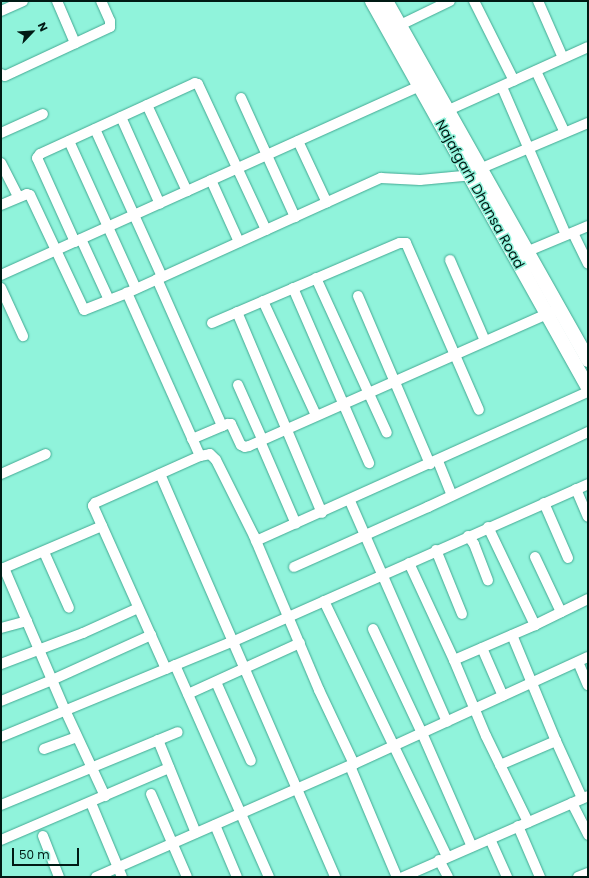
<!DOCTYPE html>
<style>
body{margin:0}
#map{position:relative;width:589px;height:878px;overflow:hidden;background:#90f3db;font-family:Poppins,sans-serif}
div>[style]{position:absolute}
.roads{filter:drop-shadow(0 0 1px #43a993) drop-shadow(0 0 1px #43a993)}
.street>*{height:10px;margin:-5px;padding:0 5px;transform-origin:5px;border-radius:5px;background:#fff}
.secondary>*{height:14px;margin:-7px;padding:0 7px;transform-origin:7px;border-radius:7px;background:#fff}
span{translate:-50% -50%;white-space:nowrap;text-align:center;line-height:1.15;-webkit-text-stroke:3px #90f3db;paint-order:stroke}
.street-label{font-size:14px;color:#001a14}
.frame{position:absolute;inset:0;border:2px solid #001a14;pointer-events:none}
.north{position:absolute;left:12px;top:12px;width:40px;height:40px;-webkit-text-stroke:3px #90f3db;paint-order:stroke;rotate:65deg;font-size:11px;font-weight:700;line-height:16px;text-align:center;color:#001a14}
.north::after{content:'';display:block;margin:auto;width:14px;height:18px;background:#001a14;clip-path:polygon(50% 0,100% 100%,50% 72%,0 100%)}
.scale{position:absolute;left:12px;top:848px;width:67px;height:18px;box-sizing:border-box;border:2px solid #001a14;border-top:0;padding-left:5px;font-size:12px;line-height:14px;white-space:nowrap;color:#001a14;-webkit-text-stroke:3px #90f3db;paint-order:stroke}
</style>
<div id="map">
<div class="roads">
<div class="street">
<i style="left:57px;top:1px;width:46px;rotate:66.8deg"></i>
<i style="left:474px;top:1px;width:89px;rotate:63.4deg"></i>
<i style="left:538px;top:1px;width:62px;rotate:66.3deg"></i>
<i style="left:1px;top:11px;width:24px;rotate:-24deg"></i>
<i style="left:394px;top:28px;width:62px;rotate:-25.7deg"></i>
<i style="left:536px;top:71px;width:68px;rotate:64.9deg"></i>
<i style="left:1px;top:74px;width:4px;rotate:27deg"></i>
<i style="left:5px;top:76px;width:116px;rotate:-25deg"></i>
<i style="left:110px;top:27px;width:6px;rotate:-90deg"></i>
<i style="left:110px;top:21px;width:22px;rotate:-114deg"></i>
<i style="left:502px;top:87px;width:161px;rotate:66.6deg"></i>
<i style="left:241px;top:98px;width:131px;rotate:65.6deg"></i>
<i style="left:147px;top:105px;width:95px;rotate:65.1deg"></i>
<i style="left:442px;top:113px;width:160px;rotate:-24.3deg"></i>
<i style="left:121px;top:117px;width:95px;rotate:65.9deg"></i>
<i style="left:95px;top:129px;width:162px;rotate:65.6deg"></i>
<i style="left:1px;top:133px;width:46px;rotate:-24.3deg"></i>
<i style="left:69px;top:141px;width:162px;rotate:65.6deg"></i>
<i style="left:298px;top:141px;width:68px;rotate:64.9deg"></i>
<i style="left:1px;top:163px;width:38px;rotate:63deg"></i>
<i style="left:211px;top:180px;width:68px;rotate:65.7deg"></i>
<i style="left:1px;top:205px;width:28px;rotate:-23deg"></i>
<i style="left:27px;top:194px;width:3px;rotate:18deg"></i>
<i style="left:30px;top:195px;width:127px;rotate:64.8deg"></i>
<i style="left:84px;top:310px;width:46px;rotate:-21.6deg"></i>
<i style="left:573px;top:233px;width:34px;rotate:64deg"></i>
<i style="left:81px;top:239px;width:67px;rotate:65.3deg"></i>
<i style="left:75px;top:242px;width:92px;rotate:-114.3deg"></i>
<i style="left:37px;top:158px;width:5px;rotate:-53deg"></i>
<i style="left:40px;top:154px;width:170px;rotate:-24.6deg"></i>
<i style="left:195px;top:83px;width:3px;rotate:18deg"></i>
<i style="left:198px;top:84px;width:161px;rotate:65deg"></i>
<i style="left:526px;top:252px;width:67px;rotate:-22.8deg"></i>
<i style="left:450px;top:260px;width:88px;rotate:66.6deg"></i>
<i style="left:1px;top:275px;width:459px;rotate:-24.3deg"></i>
<i style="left:316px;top:278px;width:170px;rotate:65.4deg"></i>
<i style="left:157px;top:279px;width:161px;rotate:66.1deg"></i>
<i style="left:1px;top:288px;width:53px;rotate:65.4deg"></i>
<i style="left:293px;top:288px;width:191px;rotate:66.5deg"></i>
<i style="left:358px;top:296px;width:183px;rotate:66.8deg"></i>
<i style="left:263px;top:301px;width:126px;rotate:65.1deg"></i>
<i style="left:237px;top:312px;width:218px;rotate:67.1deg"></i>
<i style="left:212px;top:323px;width:204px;rotate:-23.1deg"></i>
<i style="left:400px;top:243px;width:6px"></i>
<i style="left:406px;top:243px;width:182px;rotate:66.4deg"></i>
<i style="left:238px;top:385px;width:59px;rotate:66deg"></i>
<i style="left:192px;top:439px;width:39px;rotate:-23deg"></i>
<i style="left:228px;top:424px;width:3px"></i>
<i style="left:231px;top:424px;width:23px;rotate:65deg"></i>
<i style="left:241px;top:445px;width:4px;rotate:27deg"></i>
<i style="left:245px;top:447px;width:4px;rotate:-14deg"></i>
<i style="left:249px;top:446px;width:333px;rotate:-23.9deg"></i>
<i style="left:260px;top:441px;width:90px;rotate:66.6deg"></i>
<i style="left:200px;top:456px;width:10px;rotate:-11deg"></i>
<i style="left:210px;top:454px;width:8px;rotate:45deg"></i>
<i style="left:216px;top:460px;width:85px;rotate:63.4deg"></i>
<i style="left:254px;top:536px;width:167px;rotate:67.1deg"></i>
<i style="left:319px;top:690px;width:82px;rotate:64.7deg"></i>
<i style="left:438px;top:461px;width:37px;rotate:68deg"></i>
<i style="left:1px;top:474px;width:49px;rotate:-24deg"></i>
<i style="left:160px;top:474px;width:439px;rotate:66.5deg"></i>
<i style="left:576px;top:489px;width:30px;rotate:67deg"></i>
<i style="left:350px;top:501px;width:241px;rotate:66.3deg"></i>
<i style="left:544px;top:503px;width:60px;rotate:66.4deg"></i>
<i style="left:102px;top:526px;width:107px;rotate:156.8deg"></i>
<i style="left:4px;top:568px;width:155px;rotate:66.8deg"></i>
<i style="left:65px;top:710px;width:95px;rotate:65.1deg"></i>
<i style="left:488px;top:527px;width:109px;rotate:64.4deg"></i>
<i style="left:468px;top:536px;width:10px;rotate:53deg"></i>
<i style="left:474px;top:544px;width:39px;rotate:69deg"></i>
<i style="left:256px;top:541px;width:364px;rotate:-24.2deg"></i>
<i style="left:436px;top:550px;width:69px;rotate:67.9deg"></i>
<i style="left:44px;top:552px;width:61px;rotate:65.9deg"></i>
<i style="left:535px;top:557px;width:61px;rotate:64.7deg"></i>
<i style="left:409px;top:563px;width:107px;rotate:65.1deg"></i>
<i style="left:454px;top:660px;width:82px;rotate:67.2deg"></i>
<i style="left:486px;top:736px;width:96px;rotate:64deg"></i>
<i style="left:294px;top:567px;width:147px;rotate:-24.1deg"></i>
<i style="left:428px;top:507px;width:177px;rotate:-25.1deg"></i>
<i style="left:324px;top:601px;width:284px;rotate:64.3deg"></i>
<i style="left:1px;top:628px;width:27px;rotate:-15deg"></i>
<i style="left:373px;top:629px;width:115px;rotate:64.8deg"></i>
<i style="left:422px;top:733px;width:124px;rotate:66.3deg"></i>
<i style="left:512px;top:635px;width:115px;rotate:67.5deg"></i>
<i style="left:556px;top:741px;width:63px;rotate:65.5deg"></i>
<i style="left:482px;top:648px;width:52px;rotate:66.4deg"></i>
<i style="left:454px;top:660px;width:88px;rotate:-23.4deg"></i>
<i style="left:535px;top:625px;width:59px;rotate:-26.1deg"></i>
<i style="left:578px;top:662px;width:25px;rotate:67deg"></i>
<i style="left:1px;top:664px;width:88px;rotate:-20.7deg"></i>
<i style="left:83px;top:633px;width:60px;rotate:-24.4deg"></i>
<i style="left:175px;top:665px;width:232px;rotate:66.1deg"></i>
<i style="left:166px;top:669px;width:179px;rotate:-114.1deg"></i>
<i style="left:93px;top:506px;width:4px;rotate:-56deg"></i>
<i style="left:95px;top:503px;width:115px;rotate:-24.1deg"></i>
<i style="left:200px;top:456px;width:179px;rotate:-114.1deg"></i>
<i style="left:127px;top:293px;width:279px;rotate:-24.4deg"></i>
<i style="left:381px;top:178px;width:39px;rotate:3deg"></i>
<i style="left:420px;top:180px;width:43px;rotate:-5.3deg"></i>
<i style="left:463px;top:176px;width:136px;rotate:-23deg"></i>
<i style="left:216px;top:682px;width:86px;rotate:66.1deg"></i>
<i style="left:188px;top:694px;width:123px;rotate:-24.5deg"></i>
<i style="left:1px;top:701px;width:55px;rotate:-22.4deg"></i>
<i style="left:52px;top:680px;width:109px;rotate:-24.4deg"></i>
<i style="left:1px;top:737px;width:250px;rotate:-22.4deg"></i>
<i style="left:232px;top:642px;width:389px;rotate:-23.9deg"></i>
<i style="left:158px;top:740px;width:100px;rotate:67.8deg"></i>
<i style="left:44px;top:749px;width:35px;rotate:-20deg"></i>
<i style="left:500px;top:765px;width:61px;rotate:-23.2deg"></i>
<i style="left:350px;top:766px;width:121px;rotate:67.1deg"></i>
<i style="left:151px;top:794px;width:90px;rotate:66.6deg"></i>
<i style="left:91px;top:803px;width:80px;rotate:67.3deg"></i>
<i style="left:572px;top:803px;width:36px;rotate:63deg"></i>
<i style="left:1px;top:805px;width:191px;rotate:-22.4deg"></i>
<i style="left:215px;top:825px;width:56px;rotate:67.1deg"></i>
<i style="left:518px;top:826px;width:56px;rotate:66.7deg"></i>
<i style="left:43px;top:836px;width:44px;rotate:68.7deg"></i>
<i style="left:490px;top:839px;width:42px;rotate:65.9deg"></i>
<i style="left:1px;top:840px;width:183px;rotate:-23.2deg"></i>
<i style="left:439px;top:860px;width:19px;rotate:62deg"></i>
<i style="left:96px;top:877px;width:282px;rotate:-23.7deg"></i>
<i style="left:354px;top:764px;width:257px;rotate:-24.6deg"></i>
<i style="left:403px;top:877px;width:202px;rotate:-23.6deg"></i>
<i style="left:578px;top:877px;width:11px;rotate:-22deg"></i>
</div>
<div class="secondary">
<i style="left:372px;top:1px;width:442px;rotate:60.8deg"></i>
<i style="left:386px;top:1px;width:412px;rotate:60.6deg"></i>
</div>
</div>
<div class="street-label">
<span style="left:480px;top:194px;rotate:61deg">Najafgarh Dhansa Road</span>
</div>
<div class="frame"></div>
<div class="north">N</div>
<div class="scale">50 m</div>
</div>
